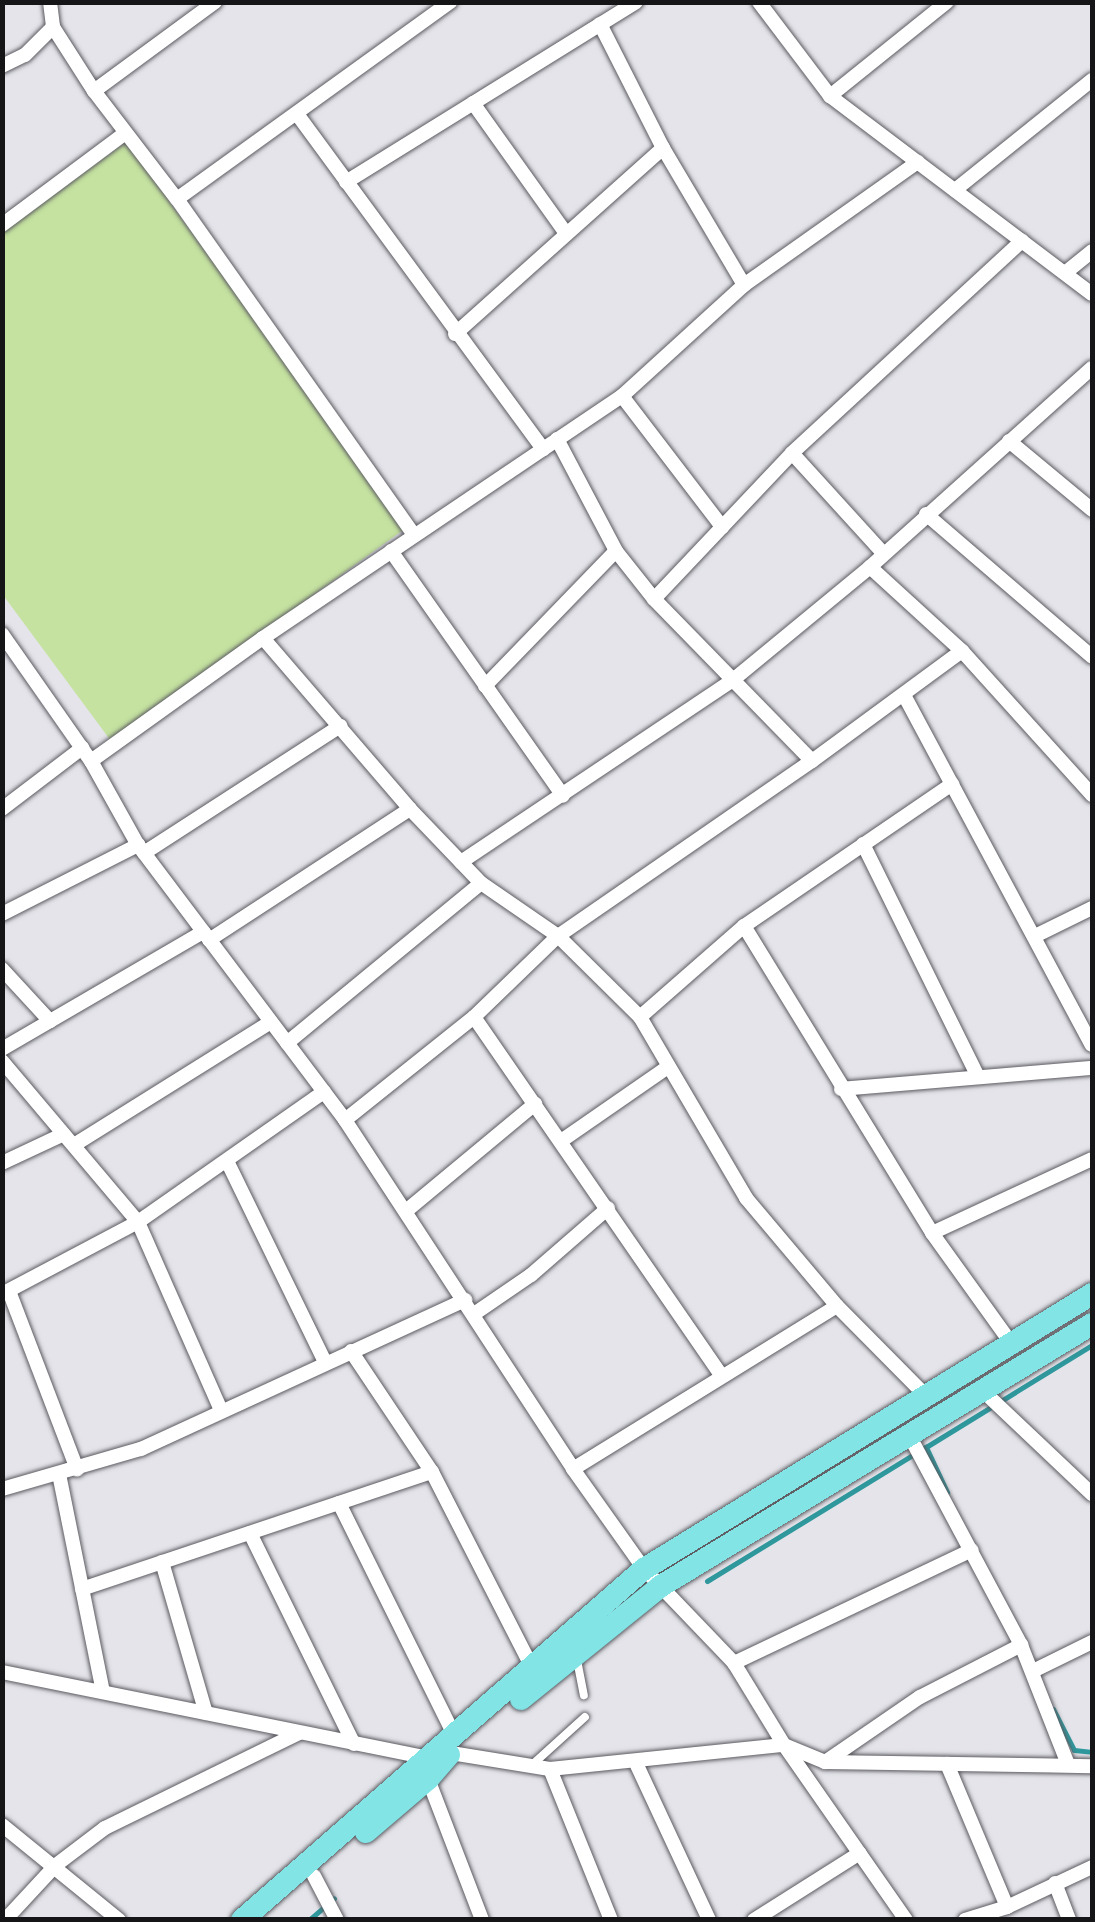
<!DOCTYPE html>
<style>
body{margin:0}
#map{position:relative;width:1095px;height:1922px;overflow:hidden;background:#e4e4ea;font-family:Literata,serif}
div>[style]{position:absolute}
.green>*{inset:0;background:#c5e2a0}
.stream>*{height:5px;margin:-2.5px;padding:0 2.5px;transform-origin:2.5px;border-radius:2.5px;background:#2e989d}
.roads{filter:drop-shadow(0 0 2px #5a5a60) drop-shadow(0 0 2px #5a5a60)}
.lane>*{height:8px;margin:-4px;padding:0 4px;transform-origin:4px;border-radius:4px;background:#fff}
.street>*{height:14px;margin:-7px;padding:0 7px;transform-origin:7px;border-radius:7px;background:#fff}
.primary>*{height:22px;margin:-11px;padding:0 11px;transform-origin:11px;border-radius:11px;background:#83e4e6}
span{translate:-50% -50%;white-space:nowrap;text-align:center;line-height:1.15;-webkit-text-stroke:8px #fff;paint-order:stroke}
.frame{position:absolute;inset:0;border:5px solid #151517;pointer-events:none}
</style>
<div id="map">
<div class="green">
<i style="clip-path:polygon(126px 142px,406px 528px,111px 741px,3px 595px,3px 232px)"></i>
</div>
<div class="stream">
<i style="left:926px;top:1447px;width:195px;rotate:-31.6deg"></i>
<i style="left:707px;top:1581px;width:257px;rotate:-31.5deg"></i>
<i style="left:926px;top:1447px;width:50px;rotate:65deg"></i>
<i style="left:1053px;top:1709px;width:46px;rotate:62.9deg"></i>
<i style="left:1074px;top:1750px;width:18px;rotate:6deg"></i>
<i style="left:309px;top:1920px;width:33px;rotate:-41deg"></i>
</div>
<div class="roads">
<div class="lane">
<i style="left:577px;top:1660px;width:36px;rotate:79deg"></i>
<i style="left:533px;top:1764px;width:70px;rotate:-42.1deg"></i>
</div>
<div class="street">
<i style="left:50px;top:2px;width:25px;rotate:83deg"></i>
<i style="left:53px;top:27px;width:76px;rotate:57.4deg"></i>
<i style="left:94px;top:91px;width:136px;rotate:52.5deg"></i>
<i style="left:177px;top:199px;width:411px;rotate:54.8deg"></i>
<i style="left:759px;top:2px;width:118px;rotate:52.9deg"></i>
<i style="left:830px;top:96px;width:328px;rotate:37.1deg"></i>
<i style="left:600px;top:24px;width:139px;rotate:63.1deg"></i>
<i style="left:663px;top:148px;width:159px;rotate:59.4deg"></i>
<i style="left:2px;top:66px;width:25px;rotate:-26deg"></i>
<i style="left:25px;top:55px;width:40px;rotate:-45deg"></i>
<i style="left:94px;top:91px;width:150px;rotate:-36.3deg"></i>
<i style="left:830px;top:96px;width:150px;rotate:-38.8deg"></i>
<i style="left:473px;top:103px;width:158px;rotate:54.5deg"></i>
<i style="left:297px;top:114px;width:416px;rotate:53.7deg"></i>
<i style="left:346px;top:182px;width:341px;rotate:-31.8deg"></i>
<i style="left:955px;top:190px;width:176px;rotate:-38.8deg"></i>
<i style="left:177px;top:199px;width:337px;rotate:-35.8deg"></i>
<i style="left:2px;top:225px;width:152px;rotate:-36.7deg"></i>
<i style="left:1065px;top:273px;width:35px;rotate:-39deg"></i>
<i style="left:455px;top:334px;width:279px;rotate:-41.8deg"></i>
<i style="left:622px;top:396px;width:165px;rotate:52.6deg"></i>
<i style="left:557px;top:439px;width:127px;rotate:62.2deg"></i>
<i style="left:616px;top:551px;width:61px;rotate:51.6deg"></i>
<i style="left:654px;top:599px;width:226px;rotate:45.7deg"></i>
<i style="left:1009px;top:441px;width:108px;rotate:39.7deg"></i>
<i style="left:792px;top:453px;width:134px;rotate:47.7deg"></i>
<i style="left:926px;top:514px;width:219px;rotate:40.7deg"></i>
<i style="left:391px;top:551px;width:299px;rotate:54.9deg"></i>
<i style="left:870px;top:567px;width:125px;rotate:42.4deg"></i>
<i style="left:962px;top:651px;width:194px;rotate:47.9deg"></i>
<i style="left:654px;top:599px;width:201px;rotate:-46.6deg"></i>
<i style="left:792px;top:453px;width:313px;rotate:-42.7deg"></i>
<i style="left:2px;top:634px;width:155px;rotate:55deg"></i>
<i style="left:91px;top:761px;width:96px;rotate:60.8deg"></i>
<i style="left:138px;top:845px;width:344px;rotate:53deg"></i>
<i style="left:345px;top:1120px;width:417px;rotate:56.8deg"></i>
<i style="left:573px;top:1469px;width:123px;rotate:54.6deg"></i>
<i style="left:644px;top:1569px;width:130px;rotate:46.2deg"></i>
<i style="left:734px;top:1663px;width:96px;rotate:58.6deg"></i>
<i style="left:784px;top:1745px;width:213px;rotate:55.1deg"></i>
<i style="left:263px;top:638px;width:225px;rotate:49.3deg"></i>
<i style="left:410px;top:809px;width:103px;rotate:46.2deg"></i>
<i style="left:481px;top:883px;width:93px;rotate:34.5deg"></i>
<i style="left:558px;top:936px;width:115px;rotate:44.6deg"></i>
<i style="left:640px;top:1017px;width:210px;rotate:59.6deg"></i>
<i style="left:746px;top:1198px;width:141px;rotate:49.9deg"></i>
<i style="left:837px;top:1306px;width:128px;rotate:45.3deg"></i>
<i style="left:485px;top:686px;width:188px;rotate:-45.9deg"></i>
<i style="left:904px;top:695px;width:397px;rotate:61.8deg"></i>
<i style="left:91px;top:761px;width:211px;rotate:-35.6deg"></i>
<i style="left:263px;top:638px;width:433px;rotate:-34deg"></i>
<i style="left:622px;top:396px;width:165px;rotate:-42.3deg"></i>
<i style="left:744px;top:285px;width:213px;rotate:-35.3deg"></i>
<i style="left:2px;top:809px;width:101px;rotate:-37.3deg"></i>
<i style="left:863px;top:844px;width:260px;rotate:63.7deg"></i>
<i style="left:144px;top:853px;width:234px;rotate:-32.9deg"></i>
<i style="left:461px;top:862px;width:327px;rotate:-33.8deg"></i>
<i style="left:733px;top:680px;width:178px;rotate:-39.5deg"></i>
<i style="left:870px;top:567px;width:298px;rotate:-41.9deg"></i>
<i style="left:2px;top:914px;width:153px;rotate:-26.9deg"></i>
<i style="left:744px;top:926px;width:360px;rotate:58.5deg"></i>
<i style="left:932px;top:1233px;width:135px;rotate:54.3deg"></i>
<i style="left:1035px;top:936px;width:64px;rotate:-26.2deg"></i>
<i style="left:209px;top:940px;width:240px;rotate:-33.1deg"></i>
<i style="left:2px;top:969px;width:71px;rotate:47.3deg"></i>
<i style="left:474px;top:1017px;width:435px;rotate:55.4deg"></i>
<i style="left:640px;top:1017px;width:138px;rotate:-41.2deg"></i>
<i style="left:744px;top:926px;width:252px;rotate:-34.3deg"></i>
<i style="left:287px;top:1043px;width:251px;rotate:-39.5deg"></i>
<i style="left:2px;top:1049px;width:233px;rotate:-30.2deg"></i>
<i style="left:2px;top:1061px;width:211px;rotate:49.8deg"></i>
<i style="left:138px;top:1222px;width:206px;rotate:66.2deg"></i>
<i style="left:841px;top:1089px;width:252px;rotate:-4.8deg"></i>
<i style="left:345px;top:1120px;width:165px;rotate:-38.6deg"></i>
<i style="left:474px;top:1017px;width:117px;rotate:-44deg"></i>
<i style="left:558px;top:936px;width:308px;rotate:-34.6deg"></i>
<i style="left:812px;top:761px;width:186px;rotate:-36.3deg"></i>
<i style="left:561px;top:1141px;width:130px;rotate:-34.7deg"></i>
<i style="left:74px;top:1145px;width:232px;rotate:-32deg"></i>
<i style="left:227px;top:1161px;width:224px;rotate:64deg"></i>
<i style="left:2px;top:1163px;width:68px;rotate:-25.1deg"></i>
<i style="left:406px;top:1211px;width:168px;rotate:-39.7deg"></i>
<i style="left:932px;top:1233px;width:176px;rotate:-24.8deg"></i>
<i style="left:9px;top:1291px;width:191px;rotate:69.1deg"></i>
<i style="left:2px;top:1294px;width:154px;rotate:-27.9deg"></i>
<i style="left:138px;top:1222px;width:227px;rotate:-35deg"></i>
<i style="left:474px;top:1314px;width:69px;rotate:-34.4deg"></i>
<i style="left:531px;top:1275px;width:102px;rotate:-41deg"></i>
<i style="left:351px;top:1351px;width:146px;rotate:56.2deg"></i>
<i style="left:432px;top:1472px;width:221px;rotate:62.9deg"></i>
<i style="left:983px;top:1391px;width:150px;rotate:43.4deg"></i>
<i style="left:909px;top:1435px;width:238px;rotate:61.9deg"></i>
<i style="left:1021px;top:1645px;width:126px;rotate:68.5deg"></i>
<i style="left:573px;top:1469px;width:310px;rotate:-31.7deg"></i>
<i style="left:59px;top:1474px;width:222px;rotate:78.6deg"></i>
<i style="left:2px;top:1489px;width:145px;rotate:-16.1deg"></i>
<i style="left:141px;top:1449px;width:357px;rotate:-24.7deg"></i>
<i style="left:339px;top:1503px;width:259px;rotate:63.6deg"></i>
<i style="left:250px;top:1533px;width:235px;rotate:63.8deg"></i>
<i style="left:162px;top:1562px;width:157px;rotate:73.8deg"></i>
<i style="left:82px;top:1589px;width:369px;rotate:-18.5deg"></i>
<i style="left:734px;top:1663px;width:263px;rotate:-25.4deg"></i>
<i style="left:1033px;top:1671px;width:66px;rotate:-26.2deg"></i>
<i style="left:2px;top:1672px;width:434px;rotate:11.4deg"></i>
<i style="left:451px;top:1753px;width:100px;rotate:9.2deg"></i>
<i style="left:550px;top:1769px;width:235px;rotate:-5.9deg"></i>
<i style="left:784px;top:1745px;width:44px;rotate:22.5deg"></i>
<i style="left:825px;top:1762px;width:267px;rotate:0.9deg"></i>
<i style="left:635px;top:1761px;width:175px;rotate:65deg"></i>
<i style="left:825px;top:1762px;width:115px;rotate:-34.4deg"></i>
<i style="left:920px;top:1697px;width:114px;rotate:-27.2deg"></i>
<i style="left:947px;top:1764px;width:155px;rotate:67.2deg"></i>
<i style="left:550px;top:1769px;width:163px;rotate:68deg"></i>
<i style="left:428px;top:1779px;width:151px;rotate:69deg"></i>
<i style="left:2px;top:1825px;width:151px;rotate:39.1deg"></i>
<i style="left:314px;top:1876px;width:50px;rotate:62.4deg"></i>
<i style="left:1055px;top:1883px;width:40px;rotate:69deg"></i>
<i style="left:5px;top:1920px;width:75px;rotate:-47.2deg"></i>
<i style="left:56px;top:1865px;width:61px;rotate:-37.1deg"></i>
<i style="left:105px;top:1828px;width:216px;rotate:-26.1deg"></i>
<i style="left:754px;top:1920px;width:125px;rotate:-32.3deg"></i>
<i style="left:965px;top:1920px;width:44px;rotate:-17.2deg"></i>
<i style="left:1007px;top:1907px;width:94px;rotate:-25.2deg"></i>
</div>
<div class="primary">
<i style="left:521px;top:1699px;width:180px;rotate:-38.9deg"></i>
<i style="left:661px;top:1586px;width:504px;rotate:-31.29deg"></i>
<i style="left:366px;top:1832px;width:82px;rotate:-40.5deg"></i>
<i style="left:428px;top:1779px;width:32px;rotate:-49deg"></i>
<i style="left:242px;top:1920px;width:534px;rotate:-41.13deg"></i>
<i style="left:644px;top:1569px;width:526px;rotate:-31.54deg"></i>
</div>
</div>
<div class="frame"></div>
</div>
